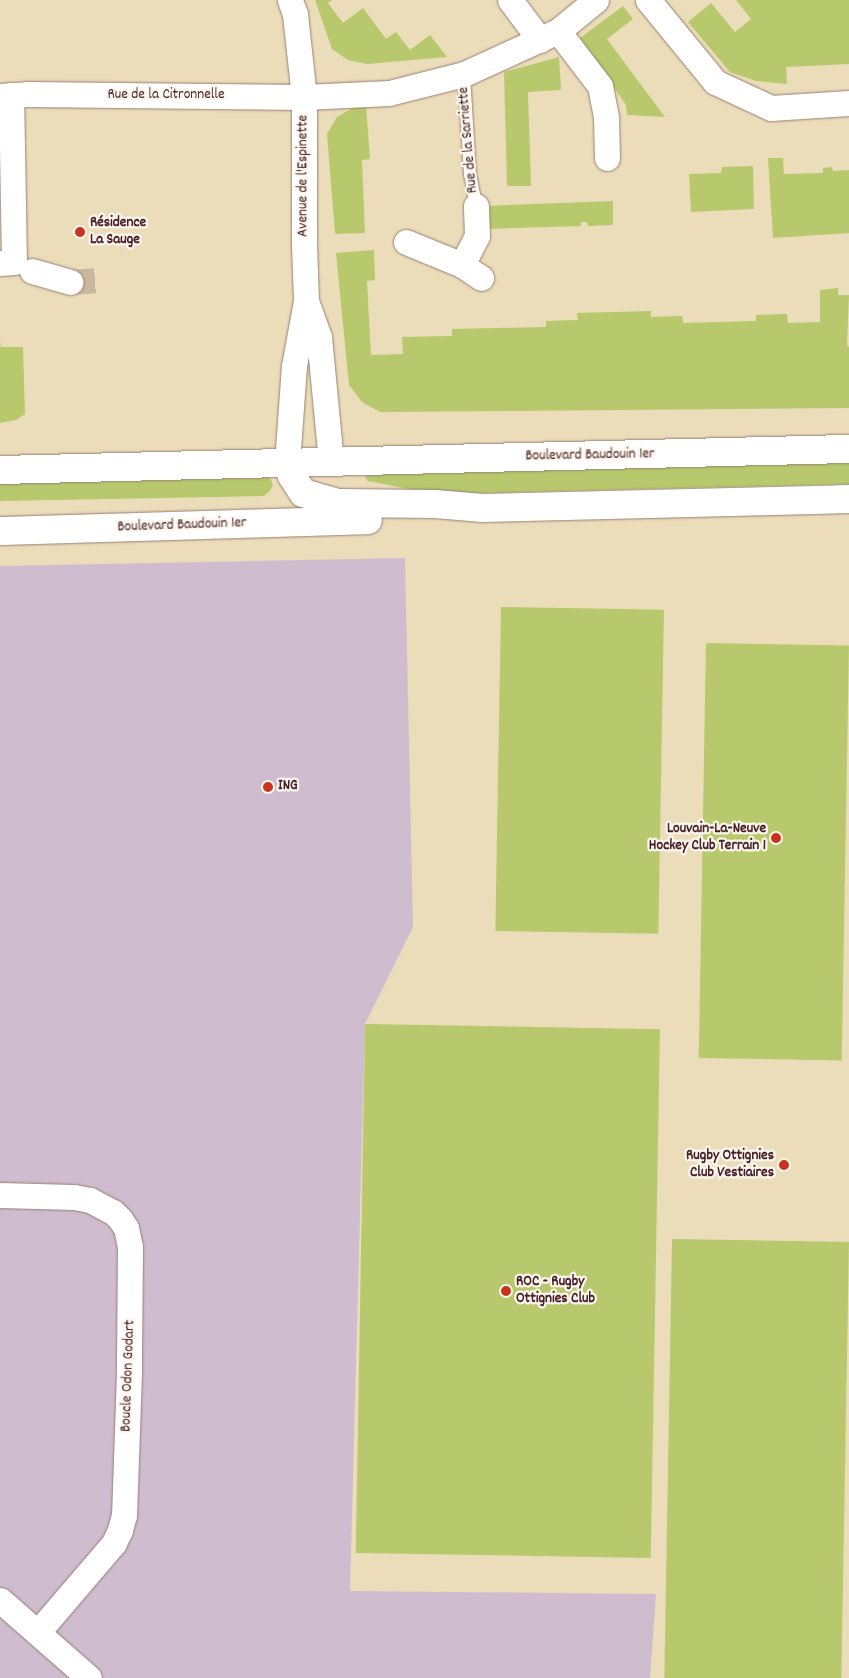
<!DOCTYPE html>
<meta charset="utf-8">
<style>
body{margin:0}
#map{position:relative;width:849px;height:1678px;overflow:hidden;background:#ebddba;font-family:Dekko,sans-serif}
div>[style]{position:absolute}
.industrial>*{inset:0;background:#cfbdcf}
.green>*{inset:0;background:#b7c96c;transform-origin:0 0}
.street-tunnel>*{height:25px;margin-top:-12.5px;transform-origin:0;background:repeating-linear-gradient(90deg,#cbb79d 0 25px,transparent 0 37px)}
.roads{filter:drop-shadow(0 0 1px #9a7e72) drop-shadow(0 0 1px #9a7e72)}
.lane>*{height:12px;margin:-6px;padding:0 6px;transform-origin:6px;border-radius:6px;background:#fff}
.street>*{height:25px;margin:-12.5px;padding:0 12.5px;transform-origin:12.5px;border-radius:12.5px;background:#fff}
.secondary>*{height:28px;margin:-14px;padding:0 14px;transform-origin:14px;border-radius:14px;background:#fff}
.dots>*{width:14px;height:14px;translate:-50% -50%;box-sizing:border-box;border:2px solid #fbf7ec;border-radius:50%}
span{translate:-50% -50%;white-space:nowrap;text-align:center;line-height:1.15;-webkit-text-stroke:4.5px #fbf7ec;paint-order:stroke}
.street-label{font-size:15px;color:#4a1f2b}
.poi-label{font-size:15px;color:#4a1f2b;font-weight:700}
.left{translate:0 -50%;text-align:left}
.right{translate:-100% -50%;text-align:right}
</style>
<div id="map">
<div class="industrial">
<i style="clip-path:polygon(405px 558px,413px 927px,365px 1024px,350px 1591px,656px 1594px,650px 1678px,0 1678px,0 566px)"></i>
</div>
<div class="green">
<i style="clip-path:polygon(315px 0,332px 0,328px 3px,343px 23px,363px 8px,386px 39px,396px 32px,410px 50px,430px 35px,447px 57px,367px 64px,348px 60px,332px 49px)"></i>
<i style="clip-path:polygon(736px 0,849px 0,849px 64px,786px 67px,787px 84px,756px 81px,730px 72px,688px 22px,711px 3px,735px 32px,751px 19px)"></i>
<i style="clip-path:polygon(623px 6px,633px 19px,607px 39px,665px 117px,627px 115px,626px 105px,580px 38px)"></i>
<i style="clip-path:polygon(559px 57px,561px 90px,528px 92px,531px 186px,507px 186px,504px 72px)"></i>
<i style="clip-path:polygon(366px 105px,370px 159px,362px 160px,365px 233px,335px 234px,327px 134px,337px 117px,354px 107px)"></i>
<i style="clip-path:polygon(768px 158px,783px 158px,784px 174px,823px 173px,823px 168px,832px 167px,833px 171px,849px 170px,849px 233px,773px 238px)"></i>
<i style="clip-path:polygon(753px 166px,754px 209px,691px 212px,689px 174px,721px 173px,722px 167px)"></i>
<i style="clip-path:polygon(613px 201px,613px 225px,588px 226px,587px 222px,581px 222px,581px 226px,486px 229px,485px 206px)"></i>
<i style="clip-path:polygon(374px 250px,375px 280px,367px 281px,371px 355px,403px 354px,402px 337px,452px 336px,452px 329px,546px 327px,546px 321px,578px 320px,577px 313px,651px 311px,651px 317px,682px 316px,683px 323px,756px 321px,756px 315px,787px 314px,788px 323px,820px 322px,820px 290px,838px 288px,838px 295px,849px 295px,847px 345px,849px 347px,849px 408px,380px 412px,362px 402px,349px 385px,336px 253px)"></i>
<i style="clip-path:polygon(0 342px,1px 347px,23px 347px,25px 414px,16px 420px,0 423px)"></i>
<i style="clip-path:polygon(849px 459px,849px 484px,434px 494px,368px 481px,365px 476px,365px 473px)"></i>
<i style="clip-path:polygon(263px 472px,270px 478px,273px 485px,270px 491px,264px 496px,0 501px,0 479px)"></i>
<i style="left:501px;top:607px;width:163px;height:324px;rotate:1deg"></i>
<i style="left:706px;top:643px;width:143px;height:415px;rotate:1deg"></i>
<i style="left:365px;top:1024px;width:295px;height:529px;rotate:1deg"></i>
<i style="left:672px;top:1239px;width:177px;height:439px;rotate:1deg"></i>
</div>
<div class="street-tunnel">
<i style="left:70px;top:282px;width:30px;rotate:-4deg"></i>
</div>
<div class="roads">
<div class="lane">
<i style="left:464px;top:74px;width:100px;rotate:86.6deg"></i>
<i style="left:470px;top:174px;width:33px;rotate:79deg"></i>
</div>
<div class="street">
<i style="left:510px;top:0;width:50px;rotate:53.1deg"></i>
<i style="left:648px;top:0;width:106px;rotate:50.7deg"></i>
<i style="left:715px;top:82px;width:62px;rotate:24.9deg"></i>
<i style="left:771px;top:108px;width:78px;rotate:-3.7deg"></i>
<i style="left:558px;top:31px;width:69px;rotate:52.6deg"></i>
<i style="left:600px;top:86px;width:33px;rotate:79deg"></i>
<i style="left:606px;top:118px;width:40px;rotate:88.6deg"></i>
<i style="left:0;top:96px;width:27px;rotate:-4deg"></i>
<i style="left:27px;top:94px;width:277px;rotate:0.6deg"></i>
<i style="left:304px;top:97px;width:83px;rotate:-96.2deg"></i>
<i style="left:295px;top:14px;width:15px;rotate:-110deg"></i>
<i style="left:406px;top:242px;width:61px;rotate:22.3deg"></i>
<i style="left:462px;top:265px;width:33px;rotate:-63deg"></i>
<i style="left:477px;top:236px;width:30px;rotate:-92deg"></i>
<i style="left:0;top:263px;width:14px;rotate:-4deg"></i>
<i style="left:14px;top:262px;width:167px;rotate:-91deg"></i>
<i style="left:462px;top:265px;width:23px;rotate:34deg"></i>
<i style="left:32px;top:271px;width:40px;rotate:16deg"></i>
<i style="left:306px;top:301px;width:38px;rotate:70deg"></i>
<i style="left:319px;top:337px;width:125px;rotate:84.5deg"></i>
<i style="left:287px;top:463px;width:97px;rotate:-85.9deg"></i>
<i style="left:294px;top:366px;width:66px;rotate:-79.5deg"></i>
<i style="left:306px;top:301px;width:57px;rotate:-92deg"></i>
<i style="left:304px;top:244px;width:147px;rotate:-90deg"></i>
<i style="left:304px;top:97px;width:85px;rotate:-2.7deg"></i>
<i style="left:389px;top:93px;width:77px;rotate:-14.2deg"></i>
<i style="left:464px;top:74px;width:103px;rotate:-24.6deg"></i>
<i style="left:558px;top:31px;width:49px;rotate:-39.2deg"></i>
<i style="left:0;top:1195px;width:74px;rotate:1.5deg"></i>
<i style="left:74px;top:1197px;width:16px;rotate:11deg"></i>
<i style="left:90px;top:1200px;width:26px;rotate:28deg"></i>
<i style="left:113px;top:1212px;width:10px;rotate:45deg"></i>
<i style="left:120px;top:1219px;width:11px;rotate:56deg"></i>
<i style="left:126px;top:1228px;width:19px;rotate:78deg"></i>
<i style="left:130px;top:1247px;width:126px;rotate:90.5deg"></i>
<i style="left:129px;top:1373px;width:142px;rotate:92deg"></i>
<i style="left:124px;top:1515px;width:16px;rotate:105deg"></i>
<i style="left:120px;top:1530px;width:14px;rotate:115deg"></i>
<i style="left:114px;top:1543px;width:117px;rotate:130.5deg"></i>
<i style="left:0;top:1600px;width:118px;rotate:41.2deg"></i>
</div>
<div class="secondary">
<i style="left:287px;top:463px;width:14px;rotate:69deg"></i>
<i style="left:292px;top:476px;width:20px;rotate:57deg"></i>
<i style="left:303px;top:493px;width:36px;rotate:16deg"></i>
<i style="left:338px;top:503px;width:97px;rotate:0.6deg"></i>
<i style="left:435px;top:504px;width:48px;rotate:4.8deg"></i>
<i style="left:483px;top:508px;width:366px;rotate:-1.4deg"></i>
<i style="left:0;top:470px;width:849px;rotate:-1.42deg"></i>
<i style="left:0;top:531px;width:368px;rotate:-1.7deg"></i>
</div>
</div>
<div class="dots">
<i style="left:80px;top:232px;background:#c8321e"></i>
<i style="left:268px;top:787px;background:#c8321e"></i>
<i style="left:776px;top:838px;background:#c8321e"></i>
<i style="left:784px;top:1165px;background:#c8321e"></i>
<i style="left:506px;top:1291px;background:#c8321e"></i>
</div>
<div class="street-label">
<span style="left:166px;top:96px">Rue de la Citronnelle</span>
<span style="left:469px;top:140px;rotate:-95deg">Rue de la Sarriette</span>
<span style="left:304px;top:176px;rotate:-90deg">Avenue de l'Espinette</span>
<span style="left:590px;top:456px;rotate:-1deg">Boulevard Baudouin 1er</span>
<span style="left:182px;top:526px;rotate:-2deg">Boulevard Baudouin 1er</span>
<span style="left:129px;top:1376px;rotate:-88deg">Boucle Odon Godart</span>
</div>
<div class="poi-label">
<span class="left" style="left:90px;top:232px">Résidence<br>La Sauge</span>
<span class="left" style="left:278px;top:787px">ING</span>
<span class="right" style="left:766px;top:838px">Louvain-La-Neuve<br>Hockey Club Terrain 1</span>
<span class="right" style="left:774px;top:1165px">Rugby Ottignies<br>Club Vestiaires</span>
<span class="left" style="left:516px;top:1291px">ROC - Rugby<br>Ottignies Club</span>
</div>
</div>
